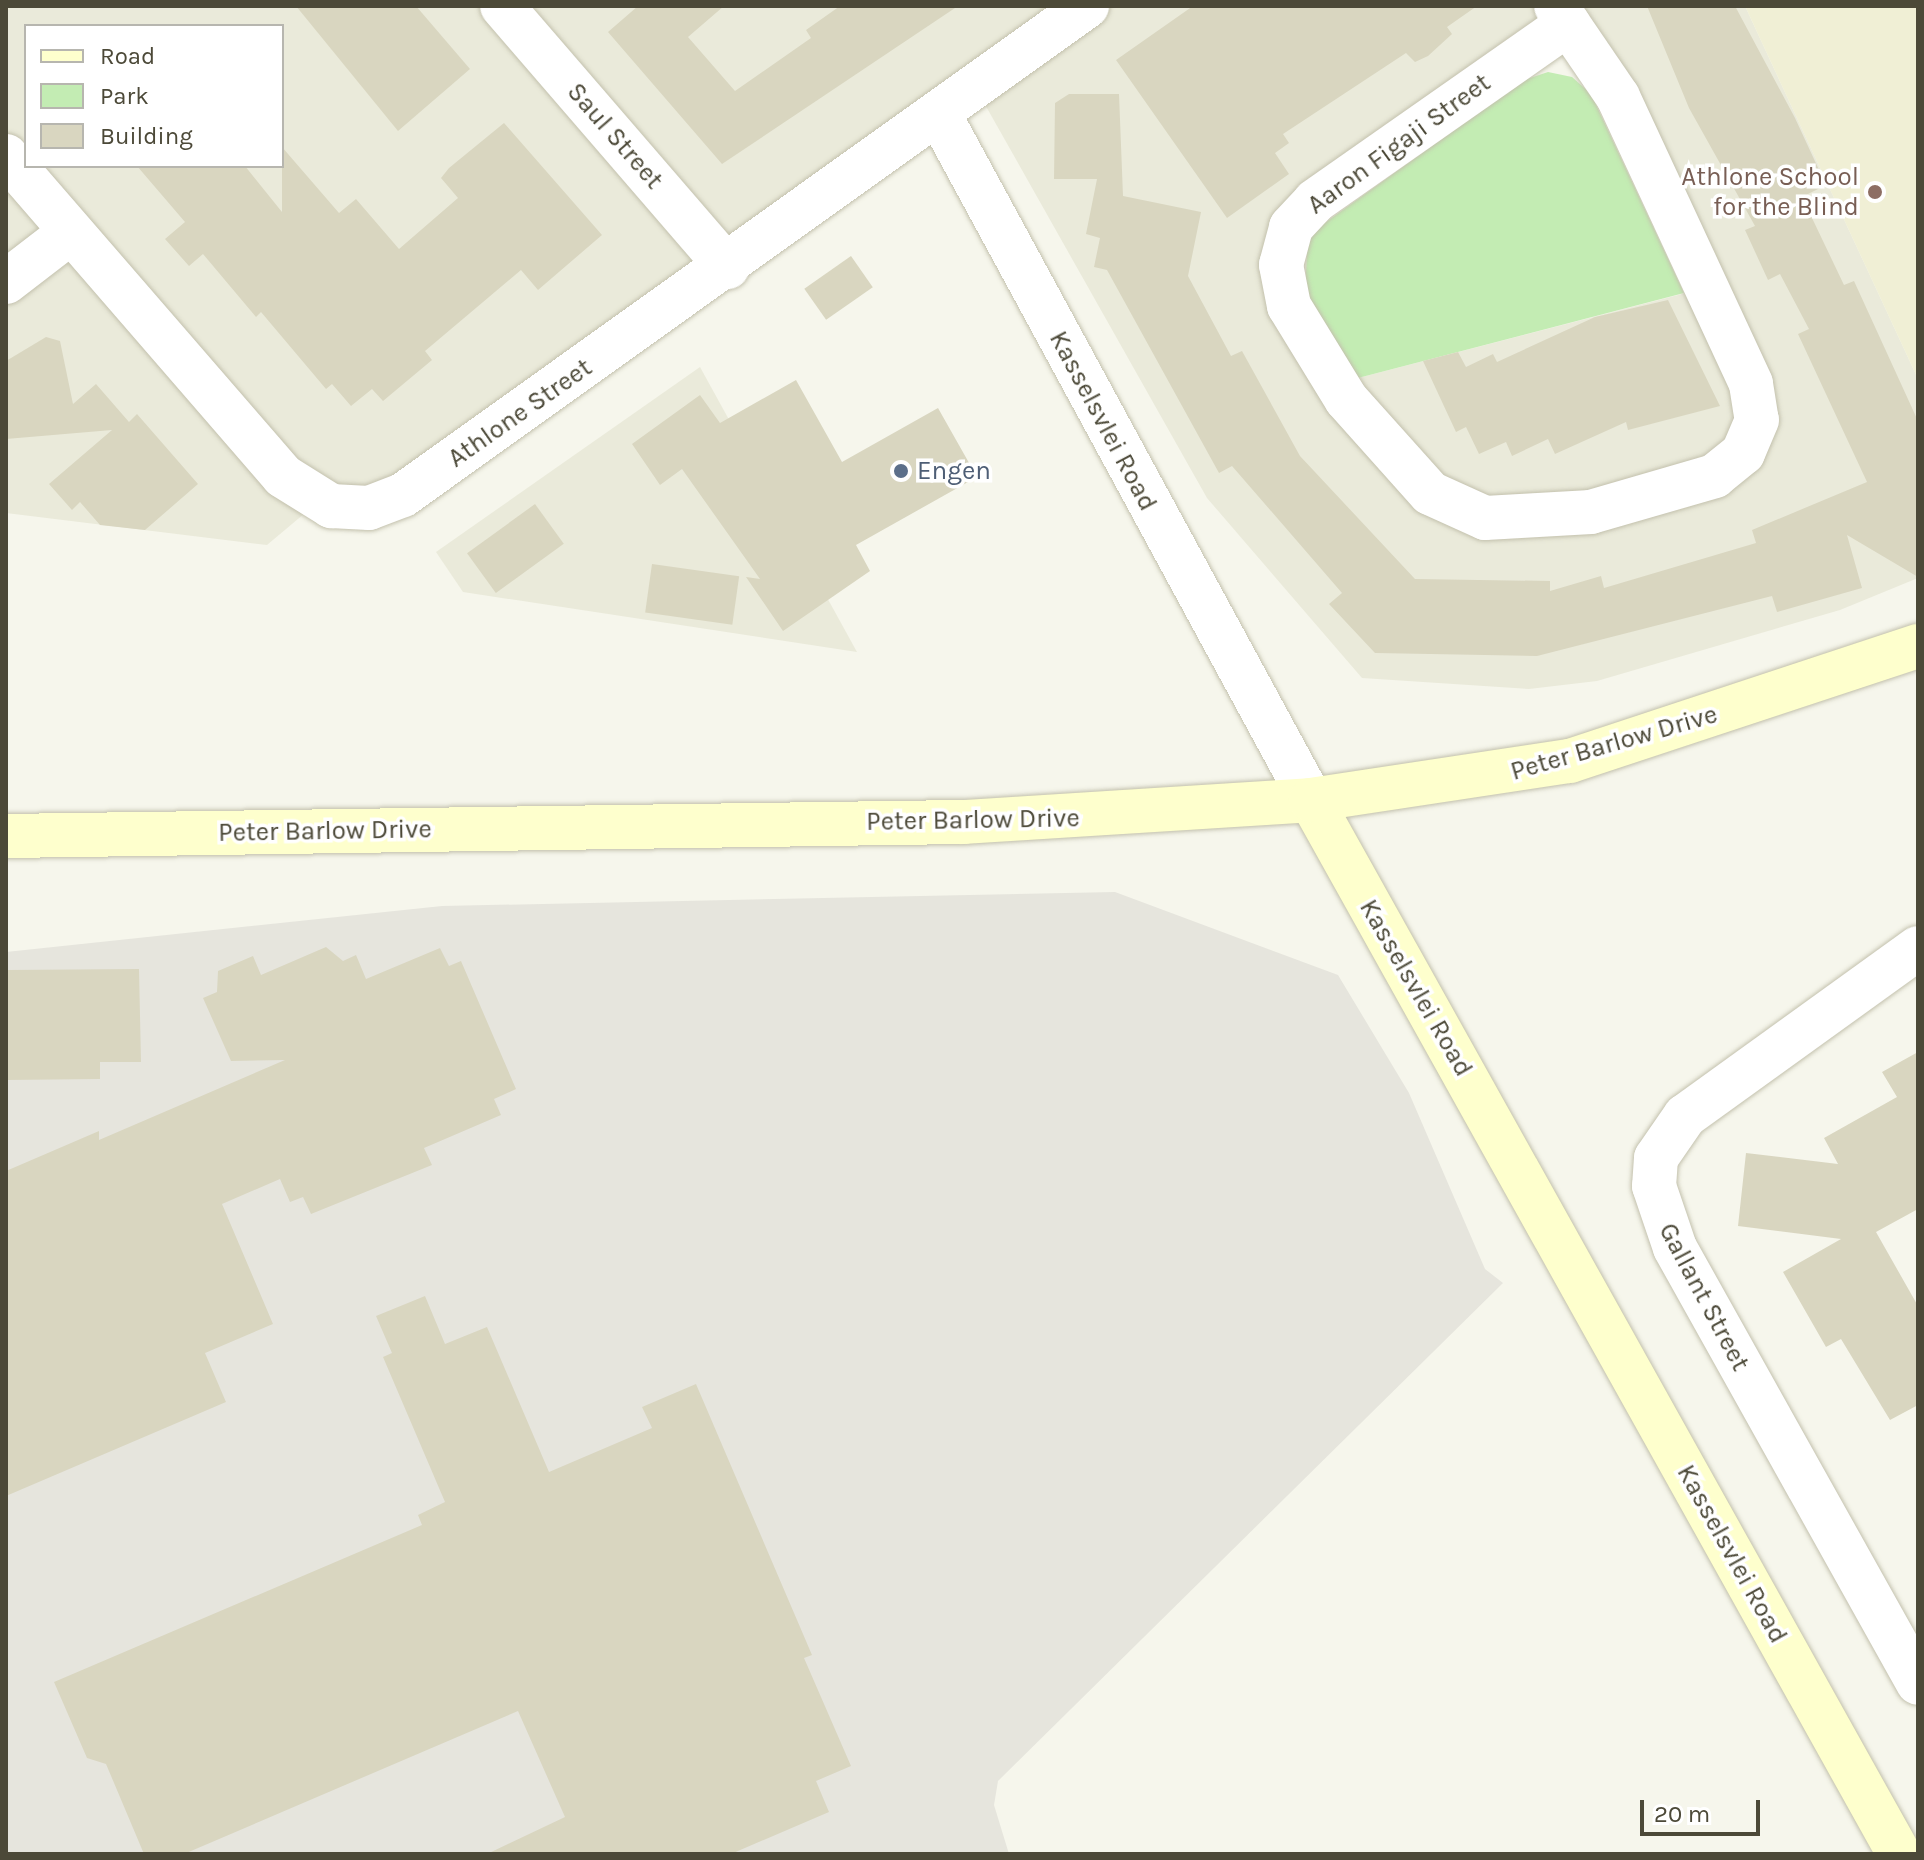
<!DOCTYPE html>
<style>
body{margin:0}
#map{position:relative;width:1924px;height:1860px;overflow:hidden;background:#f6f6ec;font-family:Karla,sans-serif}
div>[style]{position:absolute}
.residential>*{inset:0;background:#eaeada}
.industrial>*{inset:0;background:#e6e5dd}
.education>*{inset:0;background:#f0efd5}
.green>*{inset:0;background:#c3ecb3}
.building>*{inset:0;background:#d9d6c0;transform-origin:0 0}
.roads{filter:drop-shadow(0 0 2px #c3c1ad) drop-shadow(0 0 2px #c3c1ad)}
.street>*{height:44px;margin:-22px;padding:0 22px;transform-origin:22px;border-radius:22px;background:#fff}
.secondary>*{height:44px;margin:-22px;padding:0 22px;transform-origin:22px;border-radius:22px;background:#feffcd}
.dots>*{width:22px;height:22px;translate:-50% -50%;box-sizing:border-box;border:4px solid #fff;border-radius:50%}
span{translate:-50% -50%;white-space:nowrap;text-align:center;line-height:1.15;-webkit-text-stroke:7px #fff;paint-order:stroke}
.street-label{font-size:26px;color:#4c4938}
.education-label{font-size:26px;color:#785e54}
.right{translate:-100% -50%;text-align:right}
.service-label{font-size:26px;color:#4e5e75}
.left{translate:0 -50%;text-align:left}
.frame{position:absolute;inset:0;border:8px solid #4c4938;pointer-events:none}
.legend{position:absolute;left:24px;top:24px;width:260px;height:144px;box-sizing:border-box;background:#fff;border:2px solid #b7b6af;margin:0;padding:10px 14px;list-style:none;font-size:24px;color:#4c4938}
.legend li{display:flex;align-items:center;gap:16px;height:40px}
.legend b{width:40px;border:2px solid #b7b6af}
.scale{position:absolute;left:1640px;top:1800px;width:120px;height:36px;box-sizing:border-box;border:4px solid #4c4938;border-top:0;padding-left:10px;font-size:24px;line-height:28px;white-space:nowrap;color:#4c4938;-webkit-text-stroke:6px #fff;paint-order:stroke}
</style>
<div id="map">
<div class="residential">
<i style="clip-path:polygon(evenodd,6px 6px,1553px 6px,1313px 199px,1335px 384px,1709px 287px,1560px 6px,1745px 6px,1918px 379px,1918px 578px,1840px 610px,1597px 681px,1529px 689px,1362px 678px,1207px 498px,979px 94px,406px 498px,317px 503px,267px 545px,6px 513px,6px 6px,26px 26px,282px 26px,282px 166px,26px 166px,26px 26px)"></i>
<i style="clip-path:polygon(700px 367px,857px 652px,463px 592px,436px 552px)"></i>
</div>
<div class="industrial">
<i style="clip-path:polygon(1115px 892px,1338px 975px,1409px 1093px,1485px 1269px,1503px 1283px,998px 1781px,994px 1805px,1009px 1854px,6px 1854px,6px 952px,442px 906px)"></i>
</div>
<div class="education">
<i style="clip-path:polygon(1745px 6px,1918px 6px,1918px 379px)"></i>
</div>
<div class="green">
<i style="clip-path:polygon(1548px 72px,1572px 77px,1591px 94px,1684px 293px,1358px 378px,1305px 292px,1308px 235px,1524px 80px)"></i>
</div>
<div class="building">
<i style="clip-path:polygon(296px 6px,416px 6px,470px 69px,398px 131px)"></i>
<i style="clip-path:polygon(638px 6px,724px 6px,688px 37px,735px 91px,811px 38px,806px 30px,840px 6px,958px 6px,722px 164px,608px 32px)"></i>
<i style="clip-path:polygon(1193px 6px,1477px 6px,1447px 27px,1452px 34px,1428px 56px,1415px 62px,1406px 53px,1283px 134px,1289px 143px,1275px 153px,1289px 174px,1227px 218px,1116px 60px)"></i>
<i style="clip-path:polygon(1647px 6px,1735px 6px,1795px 118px,1826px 185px,1802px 197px,1844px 285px,1854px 281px,1918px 421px,1918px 577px,1847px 535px,1862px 588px,1777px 612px,1772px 596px,1537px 656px,1375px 653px,1329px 604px,1342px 593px,1232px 466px,1219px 473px,1107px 270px,1094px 267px,1100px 238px,1086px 234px,1097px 179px,1054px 179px,1055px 103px,1069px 94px,1119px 94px,1123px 196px,1201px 212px,1188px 276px,1231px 356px,1242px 351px,1300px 456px,1415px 579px,1550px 581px,1550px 591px,1601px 576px,1604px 588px,1756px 543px,1752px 530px,1867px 482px,1798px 334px,1809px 329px,1780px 274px,1768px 280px,1745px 230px,1755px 226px,1689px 108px)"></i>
<i style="clip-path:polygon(504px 123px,602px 235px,538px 290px,521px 270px,425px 351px,432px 360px,383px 401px,372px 389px,351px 406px,332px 384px,326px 389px,261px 312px,256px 317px,203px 254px,189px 266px,165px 239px,185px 222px,137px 166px,245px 166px,282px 212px,282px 147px,339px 213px,356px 199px,399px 249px,458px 198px,441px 178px,449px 168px)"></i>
<i style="left:851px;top:256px;width:38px;height:57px;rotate:55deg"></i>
<i style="clip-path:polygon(1668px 300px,1720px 406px,1628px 430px,1626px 422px,1555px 454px,1548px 439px,1512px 456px,1506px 442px,1479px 454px,1466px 427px,1456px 432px,1423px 361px,1458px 352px,1466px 367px,1493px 354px,1497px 362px,1595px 317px)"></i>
<i style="clip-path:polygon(46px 337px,60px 341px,73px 404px,96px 384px,129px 422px,137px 414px,198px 484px,145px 530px,100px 525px,80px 502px,72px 510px,49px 484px,112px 430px,6px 439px,6px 361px)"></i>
<i style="clip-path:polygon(796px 380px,842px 462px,938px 408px,977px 477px,856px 545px,870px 571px,783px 631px,746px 577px,760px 579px,682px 469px,660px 485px,632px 444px,700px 395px,720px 423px)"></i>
<i style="left:535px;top:504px;width:49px;height:84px;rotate:54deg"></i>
<i style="left:652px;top:564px;width:88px;height:49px;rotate:8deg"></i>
<i style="clip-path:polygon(326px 947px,343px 961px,356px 955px,366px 979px,440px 948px,449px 966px,461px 961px,516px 1089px,494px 1099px,501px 1115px,424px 1148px,432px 1165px,311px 1214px,303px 1197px,290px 1202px,280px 1179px,222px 1204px,273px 1324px,205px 1353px,226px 1402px,6px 1496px,6px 1171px,99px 1131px,99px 1140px,285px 1060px,231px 1061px,203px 998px,217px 992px,218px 971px,253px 956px,261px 975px)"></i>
<i style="clip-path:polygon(139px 969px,141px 1062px,100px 1062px,100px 1079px,6px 1080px,6px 970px)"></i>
<i style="clip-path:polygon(1918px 1052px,1918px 1209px,1876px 1232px,1918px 1306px,1918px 1405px,1890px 1420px,1841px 1339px,1826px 1347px,1783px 1272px,1841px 1239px,1738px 1226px,1746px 1153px,1838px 1164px,1824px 1138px,1897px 1097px,1882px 1072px)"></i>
<i style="clip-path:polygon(425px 1296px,445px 1344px,487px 1327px,549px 1472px,652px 1428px,642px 1407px,696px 1384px,812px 1655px,804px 1658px,851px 1766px,816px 1781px,829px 1812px,731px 1854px,487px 1854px,565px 1817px,518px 1711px,184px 1854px,144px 1854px,106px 1764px,87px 1758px,54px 1682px,422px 1525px,418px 1515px,445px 1502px,383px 1357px,392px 1353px,376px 1316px)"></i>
</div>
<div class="roads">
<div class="street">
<i style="left:502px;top:6px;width:345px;rotate:49.2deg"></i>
<i style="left:1556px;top:6px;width:110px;rotate:55.7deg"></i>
<i style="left:1618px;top:97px;width:316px;rotate:65.1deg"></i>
<i style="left:1751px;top:384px;width:36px;rotate:81deg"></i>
<i style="left:1757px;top:420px;width:36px;rotate:113deg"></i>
<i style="left:1743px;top:453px;width:36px;rotate:141deg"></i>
<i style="left:1715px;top:476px;width:129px;rotate:163.8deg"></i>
<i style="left:1591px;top:512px;width:106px;rotate:176.8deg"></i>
<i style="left:1485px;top:518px;width:60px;rotate:-155.6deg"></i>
<i style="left:1430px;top:493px;width:126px;rotate:-131.8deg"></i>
<i style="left:1346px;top:399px;width:109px;rotate:-121.5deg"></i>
<i style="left:1289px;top:306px;width:42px;rotate:-101deg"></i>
<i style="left:1281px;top:265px;width:39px;rotate:-75deg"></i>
<i style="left:1291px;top:227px;width:35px;rotate:-47deg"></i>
<i style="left:1315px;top:201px;width:309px;rotate:-35deg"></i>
<i style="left:941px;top:118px;width:776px;rotate:61.52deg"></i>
<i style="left:6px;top:156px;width:423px;rotate:49.1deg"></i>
<i style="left:283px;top:476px;width:57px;rotate:32deg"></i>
<i style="left:331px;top:506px;width:38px;rotate:3deg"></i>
<i style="left:369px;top:508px;width:36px;rotate:-21deg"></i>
<i style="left:403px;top:495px;width:841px;rotate:-35.56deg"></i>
<i style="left:6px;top:282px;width:82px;rotate:-37.6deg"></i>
<i style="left:1918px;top:948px;width:287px;rotate:144.2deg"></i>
<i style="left:1685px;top:1116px;width:51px;rotate:124.6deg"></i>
<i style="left:1656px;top:1158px;width:28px;rotate:94deg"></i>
<i style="left:1654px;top:1186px;width:65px;rotate:71.3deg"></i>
<i style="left:1675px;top:1248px;width:498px;rotate:60.8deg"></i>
</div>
<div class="secondary">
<i style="left:1311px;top:800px;width:1207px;rotate:60.84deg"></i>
<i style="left:6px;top:836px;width:958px;rotate:-0.84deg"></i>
<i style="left:964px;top:822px;width:348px;rotate:-3.6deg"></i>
<i style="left:1311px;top:800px;width:262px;rotate:-8.6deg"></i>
<i style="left:1570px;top:761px;width:367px;rotate:-18.3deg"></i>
</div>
</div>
<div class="dots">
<i style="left:1875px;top:192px;background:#8d6e63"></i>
<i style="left:901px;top:471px;background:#5c6f8a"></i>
</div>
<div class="street-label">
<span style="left:615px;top:136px;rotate:49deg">Saul Street</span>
<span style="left:1399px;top:144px;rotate:-36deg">Aaron Figaji Street</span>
<span style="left:520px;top:413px;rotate:-35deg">Athlone Street</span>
<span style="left:1103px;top:421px;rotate:62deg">Kasselsvlei Road</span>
<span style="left:1614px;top:743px;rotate:-16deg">Peter Barlow Drive</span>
<span style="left:973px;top:820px;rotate:-1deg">Peter Barlow Drive</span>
<span style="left:325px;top:831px;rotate:-1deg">Peter Barlow Drive</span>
<span style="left:1416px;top:988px;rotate:60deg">Kasselsvlei Road</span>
<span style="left:1704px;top:1297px;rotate:62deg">Gallant Street</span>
<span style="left:1732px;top:1554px;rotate:61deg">Kasselsvlei Road</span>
</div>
<div class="education-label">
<span class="right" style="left:1859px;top:192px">Athlone School<br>for the Blind</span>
</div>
<div class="service-label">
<span class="left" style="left:917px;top:471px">Engen</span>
</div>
<div class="frame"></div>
<ul class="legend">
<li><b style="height:10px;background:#feffcd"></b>Road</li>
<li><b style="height:22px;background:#c3ecb3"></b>Park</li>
<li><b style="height:22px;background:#d9d6c0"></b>Building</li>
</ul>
<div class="scale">20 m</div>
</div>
